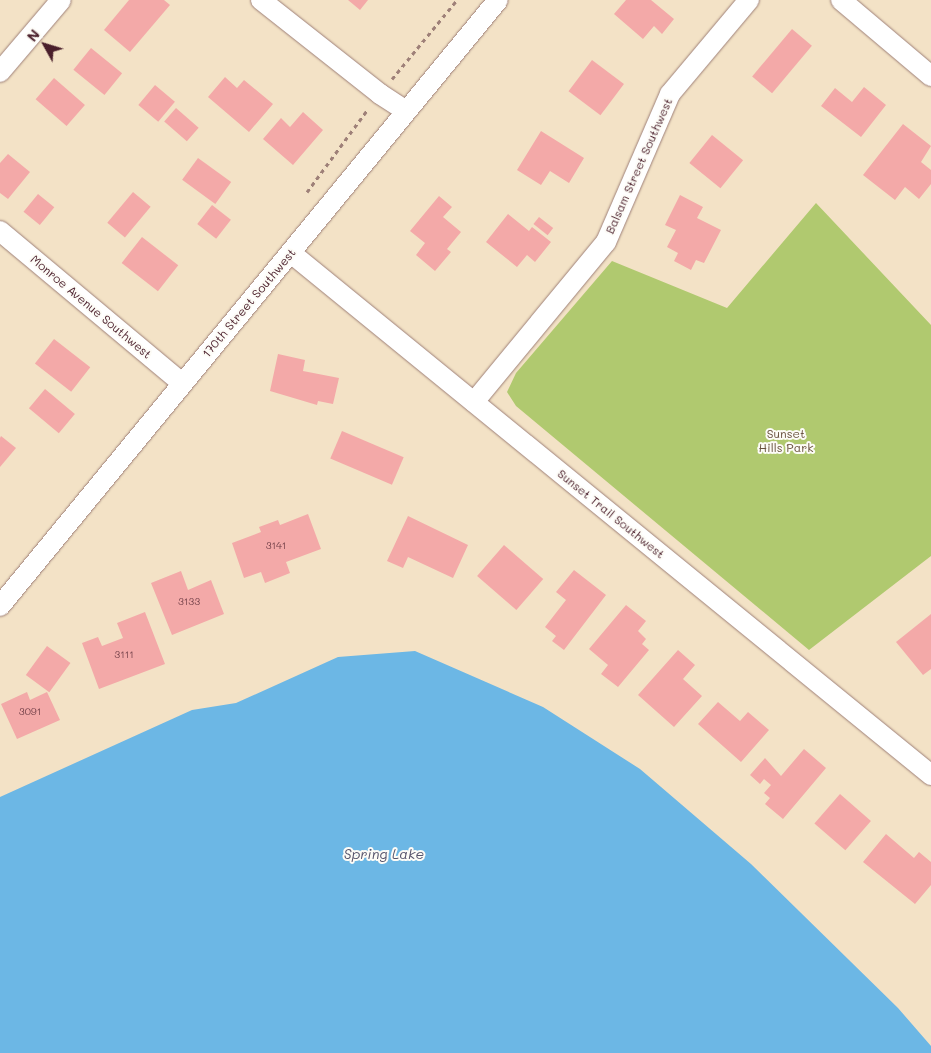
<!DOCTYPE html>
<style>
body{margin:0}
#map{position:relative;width:931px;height:1053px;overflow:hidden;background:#f3e2c6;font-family:Mali,sans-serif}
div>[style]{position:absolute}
.green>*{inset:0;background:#b0c96f}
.water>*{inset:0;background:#6cb7e5}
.building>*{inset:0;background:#f3a9a8;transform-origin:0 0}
.path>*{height:3px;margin-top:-1.5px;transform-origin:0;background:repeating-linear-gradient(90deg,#9e8078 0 4px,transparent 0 8px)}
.roads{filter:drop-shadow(0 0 1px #9e8078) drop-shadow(0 0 1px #9e8078)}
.minor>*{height:20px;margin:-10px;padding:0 10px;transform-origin:10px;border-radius:10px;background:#fff}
span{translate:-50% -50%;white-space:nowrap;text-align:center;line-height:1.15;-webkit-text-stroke:4px #fdfcf7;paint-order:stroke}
.number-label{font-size:10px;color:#74424a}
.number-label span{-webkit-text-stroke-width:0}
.street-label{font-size:12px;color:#4a1f2b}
.park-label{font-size:12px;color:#69523f}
.water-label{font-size:14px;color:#56546c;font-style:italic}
.north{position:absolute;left:20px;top:20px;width:50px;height:50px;-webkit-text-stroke:4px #fdfcf7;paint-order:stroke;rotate:309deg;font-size:14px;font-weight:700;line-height:20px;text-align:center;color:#4a1f2b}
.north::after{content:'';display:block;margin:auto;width:18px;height:22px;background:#4a1f2b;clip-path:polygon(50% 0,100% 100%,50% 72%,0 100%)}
</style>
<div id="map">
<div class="green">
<i style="clip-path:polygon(816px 203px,931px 325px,931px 556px,809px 650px,516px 406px,507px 392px,516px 373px,612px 261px,727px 308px)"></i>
</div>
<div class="water">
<i style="clip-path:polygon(415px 651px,543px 707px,640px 769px,751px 864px,898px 1008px,931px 1046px,931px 1053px,0 1053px,0 797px,192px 710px,236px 703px,338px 657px)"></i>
</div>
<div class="building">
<i style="clip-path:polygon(129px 0,164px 0,170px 5px,130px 52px,104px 30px)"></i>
<i style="clip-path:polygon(348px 0,368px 0,360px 10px)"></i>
<i style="clip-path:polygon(626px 0,651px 0,674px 19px,662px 34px,654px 26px,643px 39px,614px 14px)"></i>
<i style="left:792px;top:29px;width:26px;height:62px;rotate:40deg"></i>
<i style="left:91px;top:48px;width:40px;height:28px;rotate:39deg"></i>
<i style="left:592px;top:60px;width:40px;height:39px;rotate:37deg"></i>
<i style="clip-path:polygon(225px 77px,237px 88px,244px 80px,273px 104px,249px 132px,208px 97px)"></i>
<i style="left:54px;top:78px;width:41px;height:28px;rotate:41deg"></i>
<i style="left:155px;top:85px;width:26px;height:26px;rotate:40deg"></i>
<i style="clip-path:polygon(864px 87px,886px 105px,861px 137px,821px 106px,835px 88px,852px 102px)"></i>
<i style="left:176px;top:108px;width:30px;height:18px;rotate:41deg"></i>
<i style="clip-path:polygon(303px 112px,323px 130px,293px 165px,263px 139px,281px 118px,290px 127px)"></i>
<i style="clip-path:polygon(903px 124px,931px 146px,921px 162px,931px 170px,931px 184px,919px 199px,905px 187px,895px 200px,863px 175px)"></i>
<i style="clip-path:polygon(541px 131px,584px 158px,569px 183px,550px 171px,541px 185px,517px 170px)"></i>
<i style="left:712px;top:135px;width:40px;height:36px;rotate:39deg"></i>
<i style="clip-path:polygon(8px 154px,30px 172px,8px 199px,0 193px,0 163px)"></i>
<i style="left:198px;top:158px;width:41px;height:27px;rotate:36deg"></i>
<i style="left:133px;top:192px;width:23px;height:40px;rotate:40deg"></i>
<i style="left:38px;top:194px;width:21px;height:23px;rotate:39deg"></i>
<i style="clip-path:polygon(680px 195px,703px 207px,697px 218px,721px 230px,704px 263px,696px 260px,691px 270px,674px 261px,678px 253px,667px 247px,676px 230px,665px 225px)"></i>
<i style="clip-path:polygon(439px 196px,452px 207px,443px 217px,461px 232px,447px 249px,451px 252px,435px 271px,416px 255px,425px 243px,410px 231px)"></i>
<i style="left:212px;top:205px;width:24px;height:24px;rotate:38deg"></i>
<i style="clip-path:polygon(508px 214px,529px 231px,532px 227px,551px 242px,535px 262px,527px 255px,517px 267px,486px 242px)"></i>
<i style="left:539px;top:217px;width:18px;height:9px;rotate:38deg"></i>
<i style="left:142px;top:237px;width:46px;height:33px;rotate:38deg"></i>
<i style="left:54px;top:339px;width:46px;height:31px;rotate:38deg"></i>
<i style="clip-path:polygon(278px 354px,305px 360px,303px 371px,339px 378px,333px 404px,318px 401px,317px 405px,270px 391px)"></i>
<i style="left:45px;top:389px;width:39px;height:25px;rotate:40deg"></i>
<i style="left:342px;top:431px;width:67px;height:30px;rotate:23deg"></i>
<i style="clip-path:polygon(1px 436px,16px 448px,0 467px,0 438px)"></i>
<i style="clip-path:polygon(308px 514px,321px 549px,286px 562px,290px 573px,265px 583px,261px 572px,244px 578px,232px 543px,261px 532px,259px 527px,278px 520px,280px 525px)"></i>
<i style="clip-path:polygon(408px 516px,468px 545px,453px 578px,408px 557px,403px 568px,387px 561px)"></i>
<i style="left:504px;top:545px;width:52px;height:41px;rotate:41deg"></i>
<i style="clip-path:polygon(574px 570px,606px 595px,564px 650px,552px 641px,556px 636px,545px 627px,566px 600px,556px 592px)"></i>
<i style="clip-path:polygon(181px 571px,188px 590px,211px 580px,224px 614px,172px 635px,151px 583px)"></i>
<i style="clip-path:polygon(626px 605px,646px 621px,638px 631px,646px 639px,642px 644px,649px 650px,618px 687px,601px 674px,608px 665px,589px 649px)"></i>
<i style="clip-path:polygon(145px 612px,165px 664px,99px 689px,82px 643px,98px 637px,102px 646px,123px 638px,117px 623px)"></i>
<i style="clip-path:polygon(931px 614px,931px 669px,923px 675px,896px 642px)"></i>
<i style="left:47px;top:646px;width:29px;height:36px;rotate:36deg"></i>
<i style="clip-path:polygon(678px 650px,695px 665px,683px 679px,702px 696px,674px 727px,638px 695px)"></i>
<i style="clip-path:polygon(27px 692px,30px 700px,47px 692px,60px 720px,17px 739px,1px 704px)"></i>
<i style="clip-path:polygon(718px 702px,740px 721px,748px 712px,769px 730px,741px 762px,698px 724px)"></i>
<i style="clip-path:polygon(804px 749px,826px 768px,783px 819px,765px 804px,770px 798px,764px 793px,771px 785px,764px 779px,760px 784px,750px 775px,765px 758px,781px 776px)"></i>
<i style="left:840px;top:794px;width:41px;height:39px;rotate:41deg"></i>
<i style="clip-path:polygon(886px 834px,914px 858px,919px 852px,931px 862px,931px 885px,915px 904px,863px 862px)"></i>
</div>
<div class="path">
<i style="left:392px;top:79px;width:102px;rotate:-50.6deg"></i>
<i style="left:307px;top:192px;width:103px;rotate:-53.7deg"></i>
</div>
<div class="roads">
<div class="minor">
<i style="left:261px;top:0;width:152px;rotate:38.3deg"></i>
<i style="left:380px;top:94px;width:31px;rotate:33deg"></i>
<i style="left:841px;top:0;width:118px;rotate:40.2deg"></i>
<i style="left:0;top:72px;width:94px;rotate:-49.7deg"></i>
<i style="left:0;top:231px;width:237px;rotate:39.9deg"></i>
<i style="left:291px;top:253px;width:826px;rotate:39.2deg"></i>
<i style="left:474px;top:402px;width:207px;rotate:-50.5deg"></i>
<i style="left:606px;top:242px;width:161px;rotate:-66.6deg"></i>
<i style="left:670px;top:94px;width:123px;rotate:-50deg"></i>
<i style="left:0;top:606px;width:784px;rotate:-50.59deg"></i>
</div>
</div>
<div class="number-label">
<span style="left:276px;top:546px">3141</span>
<span style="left:189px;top:602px">3133</span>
<span style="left:124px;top:655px">3111</span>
<span style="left:30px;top:712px">3091</span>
</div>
<div class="street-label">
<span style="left:639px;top:166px;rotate:-66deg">Balsam Street Southwest</span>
<span style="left:249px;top:303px;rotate:-50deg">170th Street Southwest</span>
<span style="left:91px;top:307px;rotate:40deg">Monroe Avenue Southwest</span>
<span style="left:611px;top:514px;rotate:39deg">Sunset Trail Southwest</span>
</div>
<div class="park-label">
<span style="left:786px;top:441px">Sunset<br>Hills Park</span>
</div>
<div class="water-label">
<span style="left:384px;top:854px">Spring Lake</span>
</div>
<div class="north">N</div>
</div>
